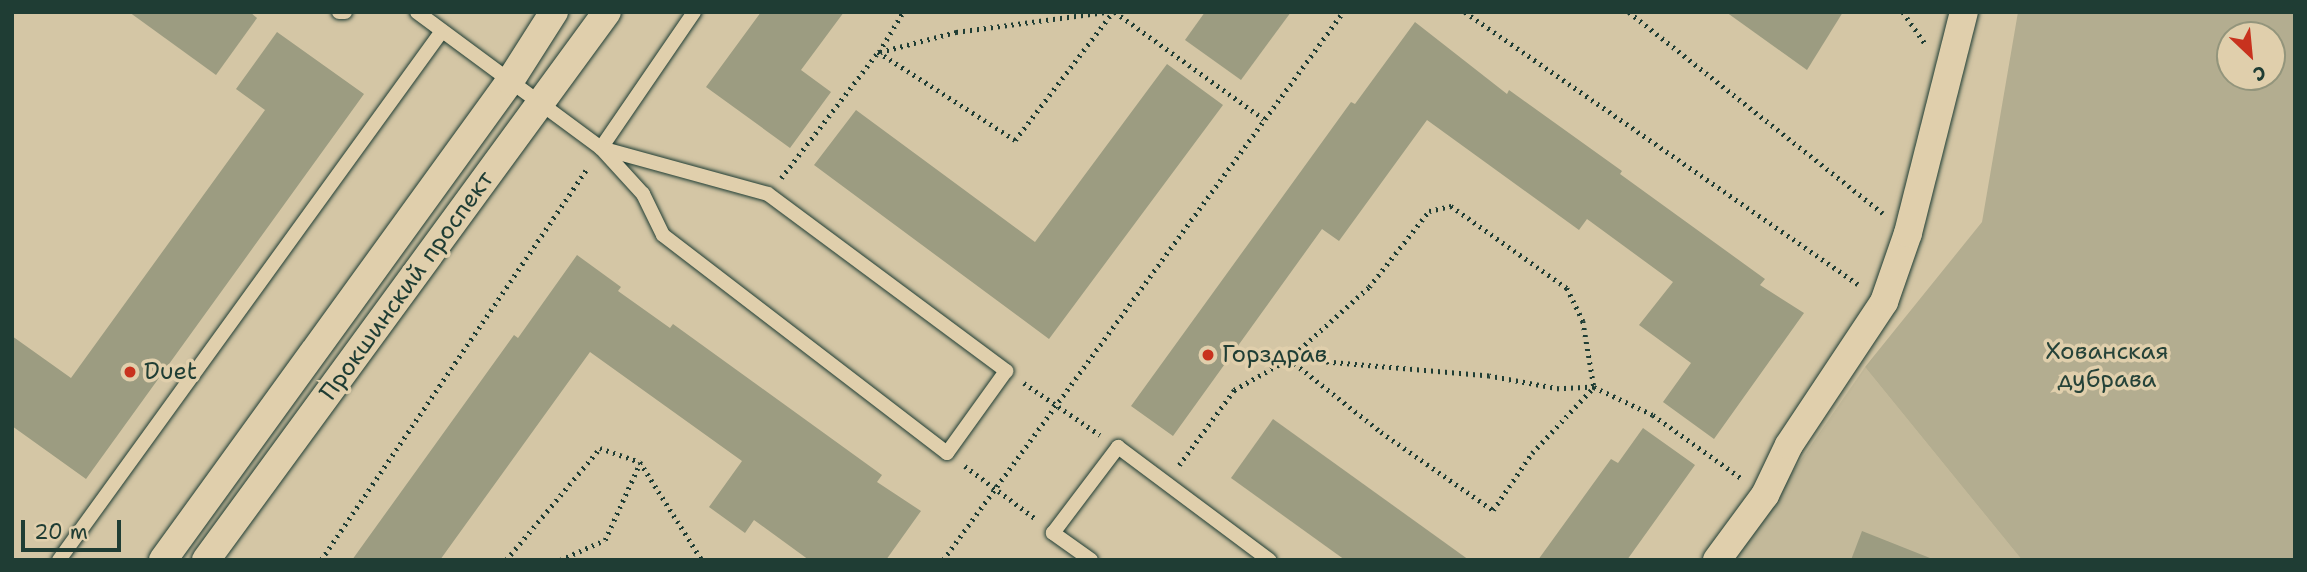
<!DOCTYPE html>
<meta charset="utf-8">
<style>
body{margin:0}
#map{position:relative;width:2307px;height:572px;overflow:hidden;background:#d4c6a5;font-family:"Shantell Sans",sans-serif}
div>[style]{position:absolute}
.built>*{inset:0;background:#c3b99a}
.green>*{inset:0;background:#b3ad90}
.building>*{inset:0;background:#9c9c81}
.path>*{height:4.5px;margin-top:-2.25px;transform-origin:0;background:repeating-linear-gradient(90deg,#1f3d34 0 2px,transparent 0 7px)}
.roads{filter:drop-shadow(0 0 2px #1f3d34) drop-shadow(0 0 2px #1f3d34)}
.lane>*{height:14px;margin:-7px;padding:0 7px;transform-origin:7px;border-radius:7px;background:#e0cfac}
.street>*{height:28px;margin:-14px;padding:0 14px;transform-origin:14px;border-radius:14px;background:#e0cfac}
.dots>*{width:19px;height:19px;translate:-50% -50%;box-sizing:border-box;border:4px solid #e0cfac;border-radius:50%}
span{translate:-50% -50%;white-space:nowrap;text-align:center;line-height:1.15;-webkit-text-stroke:7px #e0cfac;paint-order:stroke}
.street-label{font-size:24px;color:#1f3d34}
.park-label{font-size:24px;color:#264339}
.poi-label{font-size:24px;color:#1f3d34}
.left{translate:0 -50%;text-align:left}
.frame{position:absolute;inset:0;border:14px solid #1f3d34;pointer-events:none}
.north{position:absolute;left:2216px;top:21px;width:70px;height:70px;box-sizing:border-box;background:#e0cfac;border:2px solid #93957c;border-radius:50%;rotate:154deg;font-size:19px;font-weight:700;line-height:28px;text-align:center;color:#1f3d34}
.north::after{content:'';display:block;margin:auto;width:24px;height:32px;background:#c8321e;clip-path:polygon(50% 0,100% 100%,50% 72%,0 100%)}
.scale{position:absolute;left:21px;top:520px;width:100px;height:32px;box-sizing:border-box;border:4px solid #1f3d34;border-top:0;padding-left:9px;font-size:21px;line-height:24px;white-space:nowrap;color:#1f3d34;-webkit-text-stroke:5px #e0cfac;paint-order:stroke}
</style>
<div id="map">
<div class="built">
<i style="clip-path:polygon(1865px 367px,2022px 560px,1732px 560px)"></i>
</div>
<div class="green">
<i style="clip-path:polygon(evenodd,2018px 12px,2295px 12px,2295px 560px,2022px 560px,1865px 367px,1982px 222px,2018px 12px,2230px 35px,2272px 35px,2272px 77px,2230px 77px,2230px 35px)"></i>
</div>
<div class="building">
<i style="clip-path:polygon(129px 12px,250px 12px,257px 18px,216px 75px)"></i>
<i style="clip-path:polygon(761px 12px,844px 12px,801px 70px,831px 92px,790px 148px,706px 87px)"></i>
<i style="clip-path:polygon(1205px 12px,1291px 12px,1241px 80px,1185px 40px)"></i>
<i style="clip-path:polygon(1726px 12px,1843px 12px,1807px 70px)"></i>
<i style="clip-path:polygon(1415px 22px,1507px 94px,1509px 90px,1622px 171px,1620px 174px,1765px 279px,1760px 285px,1804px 313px,1714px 439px,1663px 402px,1691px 363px,1639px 325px,1673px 282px,1587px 219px,1579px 230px,1427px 120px,1339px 241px,1322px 229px,1173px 436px,1131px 406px,1351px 102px,1355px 104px)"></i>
<i style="clip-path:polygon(277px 32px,364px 94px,86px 479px,12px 426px,12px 336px,71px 378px,265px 110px,236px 89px)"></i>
<i style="clip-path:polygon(1167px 64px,1223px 105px,1049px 339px,814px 165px,856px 110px,1035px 242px)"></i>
<i style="clip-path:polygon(577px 255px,621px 287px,618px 291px,670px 328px,673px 324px,882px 475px,877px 482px,921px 511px,886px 560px,809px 560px,754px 520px,745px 533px,709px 507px,742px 461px,590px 352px,440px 560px,352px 560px,514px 335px,518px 338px)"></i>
<i style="clip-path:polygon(1273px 419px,1469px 560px,1345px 560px,1231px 478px)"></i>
<i style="clip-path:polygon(1643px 428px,1695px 465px,1627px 560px,1538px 560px,1611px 459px,1618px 463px)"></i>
<i style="clip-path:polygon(1862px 531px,1935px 560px,1851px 560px)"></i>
</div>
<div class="path">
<i style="left:1115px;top:12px;width:183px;rotate:35.7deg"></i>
<i style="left:1465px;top:12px;width:478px;rotate:34.7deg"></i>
<i style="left:1629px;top:12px;width:324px;rotate:38.4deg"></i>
<i style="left:1903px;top:12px;width:38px;rotate:55deg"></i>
<i style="left:879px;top:52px;width:47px;rotate:-59deg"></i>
<i style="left:880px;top:52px;width:79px;rotate:-14.7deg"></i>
<i style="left:956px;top:32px;width:151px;rotate:-7.6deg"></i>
<i style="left:781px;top:178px;width:159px;rotate:-52.4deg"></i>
<i style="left:878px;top:52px;width:163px;rotate:32.7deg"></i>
<i style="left:1015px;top:140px;width:161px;rotate:-52.6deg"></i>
<i style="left:1451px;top:206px;width:142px;rotate:35.3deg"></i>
<i style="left:1567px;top:288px;width:37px;rotate:64deg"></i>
<i style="left:1583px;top:321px;width:67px;rotate:80.5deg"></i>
<i style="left:1594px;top:387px;width:35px;rotate:177deg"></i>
<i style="left:1559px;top:389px;width:71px;rotate:-169.5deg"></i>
<i style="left:1489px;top:376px;width:201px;rotate:-175.1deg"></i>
<i style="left:1289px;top:359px;width:108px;rotate:-42deg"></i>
<i style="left:1369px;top:287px;width:97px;rotate:-51.7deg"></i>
<i style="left:1429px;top:211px;width:23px;rotate:-13deg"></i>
<i style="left:1024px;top:383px;width:92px;rotate:34.4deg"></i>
<i style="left:1179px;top:465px;width:93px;rotate:-53.7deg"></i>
<i style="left:1234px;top:390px;width:63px;rotate:-29.4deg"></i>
<i style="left:1289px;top:359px;width:117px;rotate:38.4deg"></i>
<i style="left:1381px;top:432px;width:136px;rotate:34.9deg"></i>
<i style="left:1493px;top:510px;width:69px;rotate:-55.6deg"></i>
<i style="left:1532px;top:453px;width:91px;rotate:-46.8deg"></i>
<i style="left:1594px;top:387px;width:65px;rotate:25.4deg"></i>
<i style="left:1653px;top:415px;width:108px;rotate:35.6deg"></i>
<i style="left:965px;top:466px;width:89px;rotate:36.7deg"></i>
<i style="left:321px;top:560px;width:475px;rotate:-55.8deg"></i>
<i style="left:506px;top:560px;width:146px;rotate:-50deg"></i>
<i style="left:600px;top:448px;width:42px;rotate:19.3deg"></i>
<i style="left:640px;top:462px;width:116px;rotate:57.7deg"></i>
<i style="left:560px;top:560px;width:49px;rotate:-24deg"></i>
<i style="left:605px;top:540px;width:85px;rotate:-65.6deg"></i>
<i style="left:943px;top:560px;width:678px;rotate:-53.87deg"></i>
</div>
<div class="roads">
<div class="lane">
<i style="left:339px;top:12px;width:6px"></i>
<i style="left:417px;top:12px;width:229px;rotate:36.5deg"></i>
<i style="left:601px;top:148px;width:165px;rotate:-55.6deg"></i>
<i style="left:601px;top:148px;width:173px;rotate:15.4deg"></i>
<i style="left:768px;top:194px;width:297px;rotate:36.6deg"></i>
<i style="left:1006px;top:371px;width:101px;rotate:125.7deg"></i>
<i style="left:947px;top:453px;width:358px;rotate:-142.5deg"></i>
<i style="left:663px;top:235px;width:46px;rotate:-116deg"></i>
<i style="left:643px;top:194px;width:62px;rotate:-132.4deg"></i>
<i style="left:59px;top:560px;width:653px;rotate:-54.1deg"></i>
<i style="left:1091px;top:560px;width:47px;rotate:-144.6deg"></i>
<i style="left:1053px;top:533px;width:108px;rotate:-52.9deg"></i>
<i style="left:1118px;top:447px;width:189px;rotate:36.8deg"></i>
</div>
<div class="street">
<i style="left:163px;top:560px;width:591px;rotate:-54.08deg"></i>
<i style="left:510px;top:81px;width:82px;rotate:-57.5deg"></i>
<i style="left:206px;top:560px;width:679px;rotate:-53.81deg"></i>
<i style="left:1717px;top:560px;width:81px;rotate:-53.6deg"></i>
<i style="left:1765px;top:495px;width:55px;rotate:-64.4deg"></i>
<i style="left:1789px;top:445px;width:172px;rotate:-56.4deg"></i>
<i style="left:1884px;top:302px;width:73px;rotate:-70.8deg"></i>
<i style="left:1908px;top:233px;width:228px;rotate:-75.8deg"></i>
</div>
</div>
<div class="dots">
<i style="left:1208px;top:355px;background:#c8321e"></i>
<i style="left:130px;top:372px;background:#c8321e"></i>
</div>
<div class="street-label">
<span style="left:407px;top:286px;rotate:-54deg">Прокшинский проспект</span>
</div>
<div class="park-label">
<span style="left:2107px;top:366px">Хованская<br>дубрава</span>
</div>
<div class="poi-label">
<span class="left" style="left:1222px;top:355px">Горздрав</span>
<span class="left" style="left:144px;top:372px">Duet</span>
</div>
<div class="frame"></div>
<div class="north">С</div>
<div class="scale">20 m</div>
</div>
